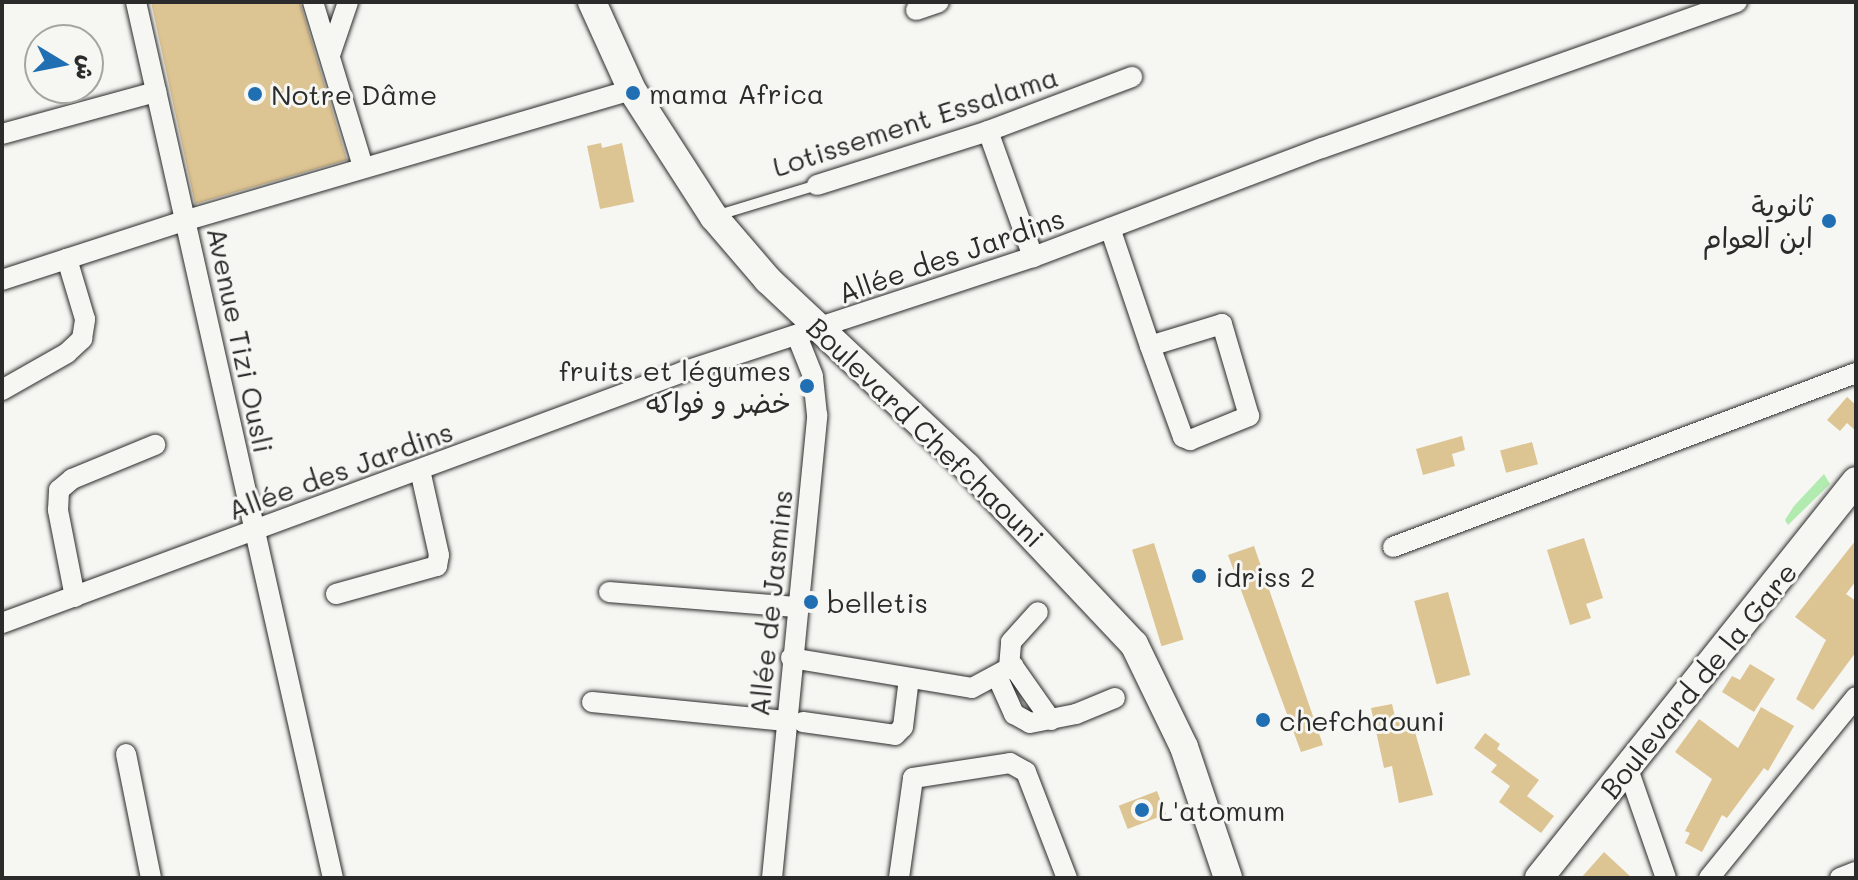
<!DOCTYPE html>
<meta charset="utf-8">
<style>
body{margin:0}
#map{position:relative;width:1858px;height:880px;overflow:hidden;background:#f6f6f2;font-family:Mali,"Playpen Sans Arabic",sans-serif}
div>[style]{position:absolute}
.green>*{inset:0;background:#b1ebb0}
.building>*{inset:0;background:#ddc493;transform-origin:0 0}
.roads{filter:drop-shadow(0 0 2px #2b2b2b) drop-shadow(0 0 2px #2b2b2b)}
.lane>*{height:10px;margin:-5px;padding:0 5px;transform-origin:5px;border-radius:5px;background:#f6f6f2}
.street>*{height:20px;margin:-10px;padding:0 10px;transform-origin:10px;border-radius:10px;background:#f6f6f2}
.secondary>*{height:28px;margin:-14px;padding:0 14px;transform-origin:14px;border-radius:14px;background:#f6f6f2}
.dots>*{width:22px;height:22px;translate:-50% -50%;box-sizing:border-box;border:4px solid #f6f6f2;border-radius:50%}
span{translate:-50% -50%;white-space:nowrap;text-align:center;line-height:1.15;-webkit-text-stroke:6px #f6f6f2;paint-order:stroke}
.poi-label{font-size:28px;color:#2b2b2b}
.left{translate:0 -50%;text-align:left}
.right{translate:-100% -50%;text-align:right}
.street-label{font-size:28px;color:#2b2b2b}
.frame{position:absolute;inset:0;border:4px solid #2b2b2b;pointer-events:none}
.north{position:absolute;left:24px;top:24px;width:80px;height:80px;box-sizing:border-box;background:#f6f6f2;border:2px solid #a5a5a2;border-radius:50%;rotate:100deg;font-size:22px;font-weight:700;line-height:32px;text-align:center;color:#2b2b2b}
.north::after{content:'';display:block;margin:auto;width:28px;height:36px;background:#1f6fb2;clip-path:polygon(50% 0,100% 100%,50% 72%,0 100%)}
</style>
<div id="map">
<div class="green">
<i style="clip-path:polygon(1824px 474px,1830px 484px,1788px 525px,1785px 520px,1794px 506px)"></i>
</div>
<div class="building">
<i style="clip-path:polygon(151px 2px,300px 2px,347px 160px,195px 204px)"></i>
<i style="clip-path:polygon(601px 143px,602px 148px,622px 143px,634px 202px,600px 209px,587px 146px)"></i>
<i style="clip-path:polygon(1847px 397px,1856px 405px,1856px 431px,1847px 423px,1840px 431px,1827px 420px)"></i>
<i style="clip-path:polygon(1462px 436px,1465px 450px,1452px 454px,1455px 466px,1423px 475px,1416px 449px)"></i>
<i style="left:1532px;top:442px;width:23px;height:33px;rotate:75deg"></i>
<i style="clip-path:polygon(1584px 538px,1603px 598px,1586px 604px,1591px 618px,1570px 625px,1547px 550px)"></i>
<i style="clip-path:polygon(1856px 540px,1856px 581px,1846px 594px,1856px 601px,1856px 652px,1813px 710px,1796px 699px,1826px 640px,1795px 617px)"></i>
<i style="left:1154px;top:543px;width:101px;height:23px;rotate:73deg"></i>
<i style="clip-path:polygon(1254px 546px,1323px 745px,1301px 752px,1228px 555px)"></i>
<i style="left:1448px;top:592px;width:86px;height:35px;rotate:75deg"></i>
<i style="clip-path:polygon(1750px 664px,1775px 679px,1754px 712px,1722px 692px,1732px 676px,1740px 680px)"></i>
<i style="clip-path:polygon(1392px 704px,1396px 721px,1411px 718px,1433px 795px,1399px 803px,1392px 766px,1384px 768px,1371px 708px)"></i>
<i style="clip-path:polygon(1761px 707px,1794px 726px,1768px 771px,1764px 768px,1727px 818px,1722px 815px,1702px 852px,1685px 843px,1690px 833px,1685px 831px,1712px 779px,1675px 752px,1699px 719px,1738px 748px)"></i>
<i style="clip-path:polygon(1485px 733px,1500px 744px,1497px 749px,1539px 780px,1527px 796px,1554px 816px,1541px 833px,1499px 802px,1510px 786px,1491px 772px,1497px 765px,1474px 748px)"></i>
<i style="left:1157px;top:791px;width:25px;height:41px;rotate:69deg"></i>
<i style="clip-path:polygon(1604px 852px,1632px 878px,1581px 878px)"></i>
</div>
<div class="roads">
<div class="lane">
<i style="left:715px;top:216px;width:107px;rotate:-16.9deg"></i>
</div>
<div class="street">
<i style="left:136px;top:2px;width:898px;rotate:77.33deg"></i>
<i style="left:313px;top:2px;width:172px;rotate:73.1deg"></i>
<i style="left:916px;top:10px;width:24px;rotate:-19deg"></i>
<i style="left:330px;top:55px;width:56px;rotate:-71.2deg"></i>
<i style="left:988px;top:131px;width:134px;rotate:70.3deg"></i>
<i style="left:2px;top:134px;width:160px;rotate:-15.3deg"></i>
<i style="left:817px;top:185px;width:179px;rotate:-17.5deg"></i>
<i style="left:988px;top:131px;width:154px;rotate:-20.6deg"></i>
<i style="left:1110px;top:228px;width:125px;rotate:71.3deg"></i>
<i style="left:1150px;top:346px;width:97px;rotate:70.1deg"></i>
<i style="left:1183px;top:437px;width:8px;rotate:23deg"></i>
<i style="left:1190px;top:440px;width:64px;rotate:-22.1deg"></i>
<i style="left:1249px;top:416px;width:96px;rotate:-106.4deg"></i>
<i style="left:1222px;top:324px;width:75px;rotate:163deg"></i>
<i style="left:2px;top:280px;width:194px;rotate:-18deg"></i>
<i style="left:187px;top:220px;width:464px;rotate:-16.3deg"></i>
<i style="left:2px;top:390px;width:75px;rotate:-29.6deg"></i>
<i style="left:67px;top:353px;width:21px;rotate:-43deg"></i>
<i style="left:82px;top:339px;width:20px;rotate:-81deg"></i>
<i style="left:85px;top:319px;width:63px;rotate:-106.7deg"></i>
<i style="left:1393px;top:547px;width:495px;rotate:-20.6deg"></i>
<i style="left:609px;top:592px;width:187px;rotate:4.6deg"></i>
<i style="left:336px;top:594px;width:105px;rotate:-15.5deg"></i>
<i style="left:437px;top:566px;width:11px;rotate:-80deg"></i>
<i style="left:439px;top:555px;width:87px;rotate:-102.6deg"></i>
<i style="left:75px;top:597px;width:89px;rotate:-101.1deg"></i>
<i style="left:58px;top:510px;width:20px;rotate:-87deg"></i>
<i style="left:59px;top:490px;width:17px;rotate:-40deg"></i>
<i style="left:72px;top:479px;width:90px;rotate:-22.3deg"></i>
<i style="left:2px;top:623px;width:726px;rotate:-20.23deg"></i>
<i style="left:683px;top:372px;width:368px;rotate:-18.2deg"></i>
<i style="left:1033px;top:257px;width:309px;rotate:-20.7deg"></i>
<i style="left:1322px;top:148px;width:440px;rotate:-19.4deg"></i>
<i style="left:791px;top:658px;width:183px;rotate:9.4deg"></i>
<i style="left:972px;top:688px;width:47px;rotate:-28.2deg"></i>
<i style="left:1013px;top:666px;width:66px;rotate:54.9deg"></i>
<i style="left:1009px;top:667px;width:25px;rotate:-85deg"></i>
<i style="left:1011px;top:642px;width:40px;rotate:-48deg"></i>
<i style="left:997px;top:676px;width:42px;rotate:65.9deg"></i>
<i style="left:1014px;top:714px;width:18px;rotate:29deg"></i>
<i style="left:1030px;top:723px;width:47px;rotate:-11.1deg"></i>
<i style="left:1076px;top:714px;width:42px;rotate:-22.3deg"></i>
<i style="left:592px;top:702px;width:195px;rotate:5.6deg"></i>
<i style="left:803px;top:722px;width:93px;rotate:8deg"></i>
<i style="left:895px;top:735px;width:11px;rotate:-45deg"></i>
<i style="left:903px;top:727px;width:49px;rotate:-83deg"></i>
<i style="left:126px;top:754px;width:126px;rotate:78.6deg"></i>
<i style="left:1628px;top:769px;width:115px;rotate:70.8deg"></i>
<i style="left:772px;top:878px;width:465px;rotate:-84.4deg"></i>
<i style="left:817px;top:415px;width:39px;rotate:-96deg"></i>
<i style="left:813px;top:376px;width:43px;rotate:-111.8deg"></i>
<i style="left:899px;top:878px;width:101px;rotate:-82deg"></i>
<i style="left:913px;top:778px;width:98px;rotate:-8.8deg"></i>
<i style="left:1010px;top:763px;width:18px;rotate:29deg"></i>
<i style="left:1026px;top:772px;width:114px;rotate:68.9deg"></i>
<i style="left:1709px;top:878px;width:233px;rotate:-50.9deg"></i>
<i style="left:1840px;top:878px;width:17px;rotate:-21deg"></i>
</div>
<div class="secondary">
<i style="left:592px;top:2px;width:97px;rotate:65.6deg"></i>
<i style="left:632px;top:90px;width:151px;rotate:57.2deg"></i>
<i style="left:714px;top:217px;width:83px;rotate:49.4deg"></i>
<i style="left:768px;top:280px;width:273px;rotate:43.2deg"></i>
<i style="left:967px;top:467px;width:243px;rotate:46.7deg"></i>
<i style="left:1134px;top:644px;width:114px;rotate:64.1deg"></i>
<i style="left:1184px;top:747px;width:138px;rotate:71.4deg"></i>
<i style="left:1539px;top:878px;width:508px;rotate:-51.39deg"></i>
</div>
</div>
<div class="dots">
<i style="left:633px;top:93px;background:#1f6fb2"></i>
<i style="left:255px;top:94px;background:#1f6fb2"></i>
<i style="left:1829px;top:221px;background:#1f6fb2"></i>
<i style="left:807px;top:386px;background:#1f6fb2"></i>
<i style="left:1199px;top:576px;background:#1f6fb2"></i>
<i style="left:811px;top:602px;background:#1f6fb2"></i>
<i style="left:1263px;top:720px;background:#1f6fb2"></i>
<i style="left:1142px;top:810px;background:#1f6fb2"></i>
</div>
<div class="poi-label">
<span class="left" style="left:649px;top:93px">mama Africa</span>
<span class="left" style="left:271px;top:94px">Notre Dâme</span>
<span class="right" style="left:1813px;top:221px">ثانوية<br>ابن العوام</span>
<span class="right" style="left:791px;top:386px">fruits et légumes<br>خضر و فواكه</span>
<span class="left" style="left:1215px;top:576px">idriss 2</span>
<span class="left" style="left:827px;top:602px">belletis</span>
<span class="left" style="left:1279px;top:720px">chefchaouni</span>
<span class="left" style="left:1158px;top:810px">L'atomum</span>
</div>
<div class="street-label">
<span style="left:915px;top:121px;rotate:-18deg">Lotissement Essalama</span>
<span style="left:951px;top:255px;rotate:-19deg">Allée des Jardins</span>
<span style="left:241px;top:340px;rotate:78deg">Avenue Tizi Ousli</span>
<span style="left:926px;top:432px;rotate:44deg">Boulevard Chefchaouni</span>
<span style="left:340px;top:470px;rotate:-20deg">Allée des Jardins</span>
<span style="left:770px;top:603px;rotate:-84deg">Allée de Jasmins</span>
<span style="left:1698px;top:680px;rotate:-51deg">Boulevard de la Gare</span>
</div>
<div class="frame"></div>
<div class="north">ش</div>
</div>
